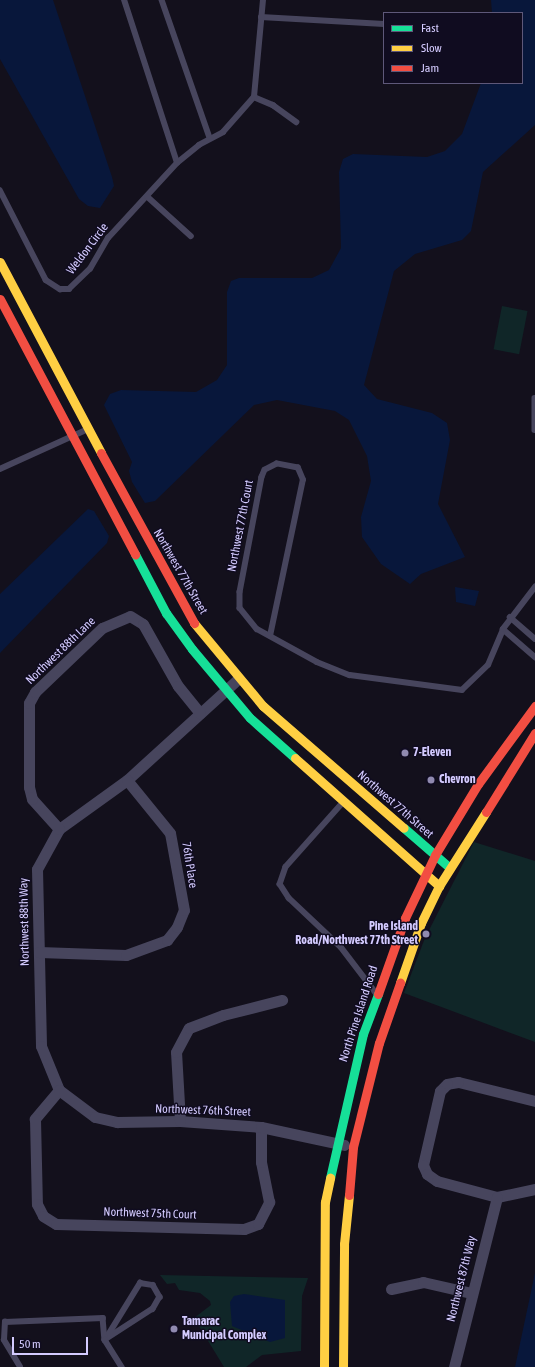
<!DOCTYPE html>
<style>
body{margin:0}
#map{position:relative;width:535px;height:1367px;overflow:hidden;background:#13101c;font-family:"Asap Condensed",sans-serif}
div>[style]{position:absolute}
.green>*{inset:0;background:#102628;transform-origin:0 0}
.water>*{inset:0;background:#08173b}
.lane>*{height:5.5px;margin:-2.75px;padding:0 2.75px;transform-origin:2.75px;border-radius:2.75px;background:#47455d}
.street>*{height:11px;margin:-5.5px;padding:0 5.5px;transform-origin:5.5px;border-radius:5.5px;background:#47455d}
.fast>*{height:9px;margin:-4.5px;padding:0 4.5px;transform-origin:4.5px;border-radius:4.5px;background:#16e098}
.slow>*{height:9px;margin:-4.5px;padding:0 4.5px;transform-origin:4.5px;border-radius:4.5px;background:#ffcf43}
.jam>*{height:9px;margin:-4.5px;padding:0 4.5px;transform-origin:4.5px;border-radius:4.5px;background:#f24e42}
.dots>*{width:11px;height:11px;translate:-50% -50%;box-sizing:border-box;border:2px solid #100c20;border-radius:50%}
span{translate:-50% -50%;white-space:nowrap;text-align:center;line-height:1.15;-webkit-text-stroke:3px #100c20;paint-order:stroke}
.street-label{font-size:12px;color:#d4cbff}
.poi-label{font-size:12px;color:#d4cbff;font-weight:700}
.left{translate:0 -50%;text-align:left}
.right{translate:-100% -50%;text-align:right}
.legend{position:absolute;left:383px;top:12px;width:140px;height:72px;box-sizing:border-box;background:#100c20;border:1px solid #5e5879;margin:0;padding:5px 7px;list-style:none;font-size:12px;color:#d4cbff}
.legend li{display:flex;align-items:center;gap:8px;height:20px}
.legend b{width:20px;border:1px solid #5e5879}
.scale{position:absolute;left:12px;top:1337px;width:76px;height:18px;box-sizing:border-box;border:2px solid #d4cbff;border-top:0;padding-left:5px;font-size:12px;line-height:14px;white-space:nowrap;color:#d4cbff;-webkit-text-stroke:3px #100c20;paint-order:stroke}
</style>
<div id="map">
<div class="green">
<i style="left:502px;top:306px;width:26px;height:44px;rotate:11deg"></i>
<i style="clip-path:polygon(474px 842px,535px 861px,535px 1042px,404px 993px,425px 938px)"></i>
<i style="clip-path:polygon(160px 1275px,308px 1278px,302px 1296px,301px 1351px,262px 1355px,246px 1367px,224px 1367px,194px 1318px,211px 1305px,210px 1301px,200px 1293px,179px 1290px,175px 1283px,167px 1284px)"></i>
</div>
<div class="water">
<i style="clip-path:polygon(0 0,53px 0,112px 177px,114px 186px,100px 208px,88px 206px,79px 199px,0 59px)"></i>
<i style="clip-path:polygon(491px 0,535px 0,535px 125px,483px 172px,471px 231px,462px 240px,415px 254px,394px 271px,364px 385px,377px 399px,432px 413px,447px 423px,450px 440px,438px 504px,465px 557px,421px 574px,410px 584px,381px 564px,362px 537px,361px 517px,371px 481px,367px 456px,349px 420px,335px 411px,277px 400px,254px 405px,155px 501px,145px 503px,132px 482px,129px 471px,132px 462px,104px 405px,110px 394px,121px 390px,196px 392px,217px 380px,227px 365px,227px 292px,231px 281px,239px 278px,312px 278px,329px 270px,341px 248px,339px 172px,343px 159px,353px 154px,427px 157px,445px 151px,462px 134px,481px 83px,522px 83px,522px 13px,492px 13px)"></i>
<i style="clip-path:polygon(88px 509px,94px 511px,109px 536px,107px 543px,0 653px,0 594px)"></i>
<i style="clip-path:polygon(455px 587px,479px 591px,475px 606px,456px 602px)"></i>
<i style="clip-path:polygon(535px 1273px,535px 1367px,515px 1367px)"></i>
<i style="clip-path:polygon(244px 1294px,285px 1300px,285px 1338px,270px 1342px,232px 1326px,230px 1302px,234px 1296px)"></i>
</div>
<div class="lane">
<i style="left:162px;top:0;width:146px;rotate:70.8deg"></i>
<i style="left:261px;top:17px;width:123px;rotate:3.3deg"></i>
<i style="left:254px;top:97px;width:21px;rotate:23deg"></i>
<i style="left:273px;top:105px;width:29px;rotate:36deg"></i>
<i style="left:177px;top:163px;width:28px;rotate:-39deg"></i>
<i style="left:199px;top:145px;width:27px;rotate:-28deg"></i>
<i style="left:223px;top:132px;width:47px;rotate:-48.5deg"></i>
<i style="left:254px;top:97px;width:97px;rotate:-84.7deg"></i>
<i style="left:0;top:190px;width:101px;rotate:62.9deg"></i>
<i style="left:46px;top:280px;width:17px;rotate:33deg"></i>
<i style="left:60px;top:289px;width:9px"></i>
<i style="left:69px;top:289px;width:29px;rotate:-44deg"></i>
<i style="left:90px;top:269px;width:36px;rotate:-60deg"></i>
<i style="left:108px;top:238px;width:102px;rotate:-47.4deg"></i>
<i style="left:177px;top:163px;width:171px;rotate:-108deg"></i>
<i style="left:148px;top:197px;width:58px;rotate:42.2deg"></i>
<i style="left:535px;top:398px;width:32px;rotate:90deg"></i>
<i style="left:0;top:469px;width:97px;rotate:-24.4deg"></i>
<i style="left:510px;top:617px;width:33px;rotate:41deg"></i>
<i style="left:503px;top:629px;width:43px;rotate:41.2deg"></i>
<i style="left:270px;top:636px;width:159px;rotate:-78.1deg"></i>
<i style="left:303px;top:480px;width:13px;rotate:-113deg"></i>
<i style="left:298px;top:468px;width:21px;rotate:-169deg"></i>
<i style="left:277px;top:464px;width:13px;rotate:153deg"></i>
<i style="left:265px;top:470px;width:8px;rotate:113deg"></i>
<i style="left:262px;top:477px;width:117px;rotate:100.8deg"></i>
<i style="left:240px;top:592px;width:16px;rotate:90deg"></i>
<i style="left:240px;top:608px;width:27px;rotate:51deg"></i>
<i style="left:257px;top:629px;width:68px;rotate:28.8deg"></i>
<i style="left:317px;top:662px;width:35px;rotate:22deg"></i>
<i style="left:350px;top:675px;width:113px;rotate:7.6deg"></i>
<i style="left:462px;top:690px;width:36px;rotate:-44deg"></i>
<i style="left:488px;top:665px;width:39px;rotate:-67deg"></i>
<i style="left:503px;top:629px;width:53px;rotate:-52.7deg"></i>
<i style="left:344px;top:802px;width:87px;rotate:131.7deg"></i>
<i style="left:286px;top:867px;width:18px;rotate:109deg"></i>
<i style="left:280px;top:884px;width:17px;rotate:57deg"></i>
<i style="left:289px;top:898px;width:71px;rotate:43.3deg"></i>
<i style="left:341px;top:947px;width:58px;rotate:52.7deg"></i>
<i style="left:140px;top:1283px;width:13px;rotate:9deg"></i>
<i style="left:153px;top:1285px;width:14px;rotate:60deg"></i>
<i style="left:160px;top:1297px;width:14px;rotate:120deg"></i>
<i style="left:153px;top:1309px;width:57px;rotate:147.1deg"></i>
<i style="left:105px;top:1340px;width:67px;rotate:-58.4deg"></i>
<i style="left:20px;top:1367px;width:31px;rotate:-121deg"></i>
<i style="left:4px;top:1340px;width:18px;rotate:-87deg"></i>
<i style="left:5px;top:1322px;width:98px;rotate:-2.3deg"></i>
<i style="left:103px;top:1318px;width:22px;rotate:85deg"></i>
<i style="left:105px;top:1340px;width:32px;rotate:58deg"></i>
</div>
<div class="street">
<i style="left:238px;top:679px;width:150px;rotate:137.7deg"></i>
<i style="left:127px;top:780px;width:84px;rotate:144.2deg"></i>
<i style="left:59px;top:829px;width:46px;rotate:118.8deg"></i>
<i style="left:37px;top:869px;width:177px;rotate:88.7deg"></i>
<i style="left:41px;top:1046px;width:48px;rotate:67.8deg"></i>
<i style="left:59px;top:1090px;width:38px;rotate:130deg"></i>
<i style="left:35px;top:1119px;width:85px;rotate:88.7deg"></i>
<i style="left:37px;top:1204px;width:13px;rotate:63deg"></i>
<i style="left:43px;top:1216px;width:15px;rotate:32deg"></i>
<i style="left:56px;top:1224px;width:188px;rotate:1.5deg"></i>
<i style="left:244px;top:1229px;width:15px;rotate:-20deg"></i>
<i style="left:258px;top:1224px;width:25px;rotate:-63deg"></i>
<i style="left:269px;top:1202px;width:41px;rotate:-101.3deg"></i>
<i style="left:261px;top:1162px;width:35px;rotate:-90deg"></i>
<i style="left:59px;top:829px;width:40px;rotate:-132deg"></i>
<i style="left:32px;top:799px;width:12px;rotate:-104deg"></i>
<i style="left:29px;top:787px;width:84px;rotate:-90deg"></i>
<i style="left:29px;top:703px;width:13px;rotate:-61deg"></i>
<i style="left:35px;top:692px;width:93px;rotate:-43.7deg"></i>
<i style="left:102px;top:628px;width:30px;rotate:-23deg"></i>
<i style="left:130px;top:616px;width:15px;rotate:32deg"></i>
<i style="left:143px;top:624px;width:71px;rotate:60.6deg"></i>
<i style="left:178px;top:686px;width:35px;rotate:51deg"></i>
<i style="left:39px;top:952px;width:87px;rotate:2deg"></i>
<i style="left:126px;top:955px;width:44px;rotate:-20.1deg"></i>
<i style="left:167px;top:940px;width:16px;rotate:-52deg"></i>
<i style="left:177px;top:927px;width:18px;rotate:-68deg"></i>
<i style="left:184px;top:910px;width:78px;rotate:-100.3deg"></i>
<i style="left:170px;top:833px;width:68px;rotate:-129.1deg"></i>
<i style="left:59px;top:1090px;width:45px;rotate:36.9deg"></i>
<i style="left:95px;top:1117px;width:23px;rotate:13deg"></i>
<i style="left:117px;top:1122px;width:63px;rotate:-0.9deg"></i>
<i style="left:180px;top:1121px;width:81px;rotate:4.2deg"></i>
<i style="left:261px;top:1127px;width:85px;rotate:12.2deg"></i>
<i style="left:535px;top:1101px;width:79px;rotate:-166.1deg"></i>
<i style="left:458px;top:1082px;width:11px;rotate:170deg"></i>
<i style="left:447px;top:1084px;width:10px;rotate:135deg"></i>
<i style="left:440px;top:1091px;width:76px;rotate:102.9deg"></i>
<i style="left:423px;top:1165px;width:10px;rotate:66deg"></i>
<i style="left:427px;top:1174px;width:12px;rotate:35deg"></i>
<i style="left:437px;top:1181px;width:62px;rotate:14.9deg"></i>
<i style="left:497px;top:1197px;width:39px;rotate:-12deg"></i>
<i style="left:180px;top:1121px;width:69px;rotate:-93.3deg"></i>
<i style="left:176px;top:1052px;width:27px;rotate:-62deg"></i>
<i style="left:189px;top:1028px;width:36px;rotate:-21deg"></i>
<i style="left:223px;top:1015px;width:61px;rotate:-14.3deg"></i>
<i style="left:391px;top:1289px;width:33px;rotate:-12deg"></i>
<i style="left:423px;top:1282px;width:49px;rotate:12.9deg"></i>
<i style="left:454px;top:1367px;width:175px;rotate:-75.8deg"></i>
</div>
<div class="fast">
<i style="left:135px;top:554px;width:67px;rotate:62.3deg"></i>
<i style="left:166px;top:613px;width:44px;rotate:54.2deg"></i>
<i style="left:192px;top:649px;width:90px;rotate:50deg"></i>
<i style="left:250px;top:718px;width:60px;rotate:41.6deg"></i>
<i style="left:404px;top:828px;width:60px;rotate:40.9deg"></i>
<i style="left:330px;top:1178px;width:148px;rotate:-77.1deg"></i>
<i style="left:363px;top:1034px;width:43px;rotate:-69.4deg"></i>
</div>
<div class="slow">
<i style="left:0;top:262px;width:216px;rotate:62.1deg"></i>
<i style="left:194px;top:623px;width:108px;rotate:50.3deg"></i>
<i style="left:263px;top:706px;width:186px;rotate:40.9deg"></i>
<i style="left:295px;top:758px;width:193px;rotate:41.6deg"></i>
<i style="left:400px;top:983px;width:64px;rotate:-70.7deg"></i>
<i style="left:421px;top:923px;width:41px;rotate:-64.1deg"></i>
<i style="left:439px;top:886px;width:88px;rotate:-57.6deg"></i>
<i style="left:324px;top:1367px;width:165px;rotate:-89.7deg"></i>
<i style="left:325px;top:1202px;width:25px;rotate:-78deg"></i>
<i style="left:343px;top:1367px;width:123px;rotate:-89.5deg"></i>
<i style="left:344px;top:1244px;width:49px;rotate:-84.2deg"></i>
</div>
<div class="jam">
<i style="left:0;top:299px;width:289px;rotate:62.1deg"></i>
<i style="left:101px;top:453px;width:194px;rotate:61.3deg"></i>
<i style="left:486px;top:812px;width:93px;rotate:-58.2deg"></i>
<i style="left:378px;top:994px;width:81px;rotate:-70.4deg"></i>
<i style="left:405px;top:918px;width:70px;rotate:-64.5deg"></i>
<i style="left:435px;top:855px;width:83px;rotate:-58.8deg"></i>
<i style="left:478px;top:784px;width:97px;rotate:-53.8deg"></i>
<i style="left:349px;top:1195px;width:48px;rotate:-85.2deg"></i>
<i style="left:353px;top:1147px;width:107px;rotate:-76deg"></i>
<i style="left:379px;top:1043px;width:64px;rotate:-70.7deg"></i>
</div>
<div class="dots">
<i style="left:405px;top:753px;background:#908ab0"></i>
<i style="left:431px;top:780px;background:#908ab0"></i>
<i style="left:426px;top:934px;background:#908ab0"></i>
<i style="left:174px;top:1329px;background:#908ab0"></i>
</div>
<div class="street-label">
<span style="left:88px;top:249px;rotate:-53deg">Weldon Circle</span>
<span style="left:241px;top:526px;rotate:-79deg">Northwest 77th Court</span>
<span style="left:180px;top:572px;rotate:60deg">Northwest 77th Street</span>
<span style="left:61px;top:651px;rotate:-44deg">Northwest 88th Lane</span>
<span style="left:395px;top:805px;rotate:41deg">Northwest 77th Street</span>
<span style="left:189px;top:865px;rotate:81deg">76th Place</span>
<span style="left:25px;top:922px;rotate:-91deg">Northwest 88th Way</span>
<span style="left:359px;top:1014px;rotate:-72deg">North Pine Island Road</span>
<span style="left:203px;top:1111px;rotate:2deg">Northwest 76th Street</span>
<span style="left:150px;top:1214px;rotate:2deg">Northwest 75th Court</span>
<span style="left:462px;top:1279px;rotate:-76deg">Northwest 87th Way</span>
</div>
<div class="poi-label">
<span class="left" style="left:413px;top:753px">7-Eleven</span>
<span class="left" style="left:439px;top:780px">Chevron</span>
<span class="right" style="left:418px;top:934px">Pine Island<br>Road/Northwest 77th Street</span>
<span class="left" style="left:182px;top:1329px">Tamarac<br>Municipal Complex</span>
</div>
<ul class="legend">
<li><b style="height:5px;background:#16e098"></b>Fast</li>
<li><b style="height:5px;background:#ffcf43"></b>Slow</li>
<li><b style="height:5px;background:#f24e42"></b>Jam</li>
</ul>
<div class="scale">50 m</div>
</div>
